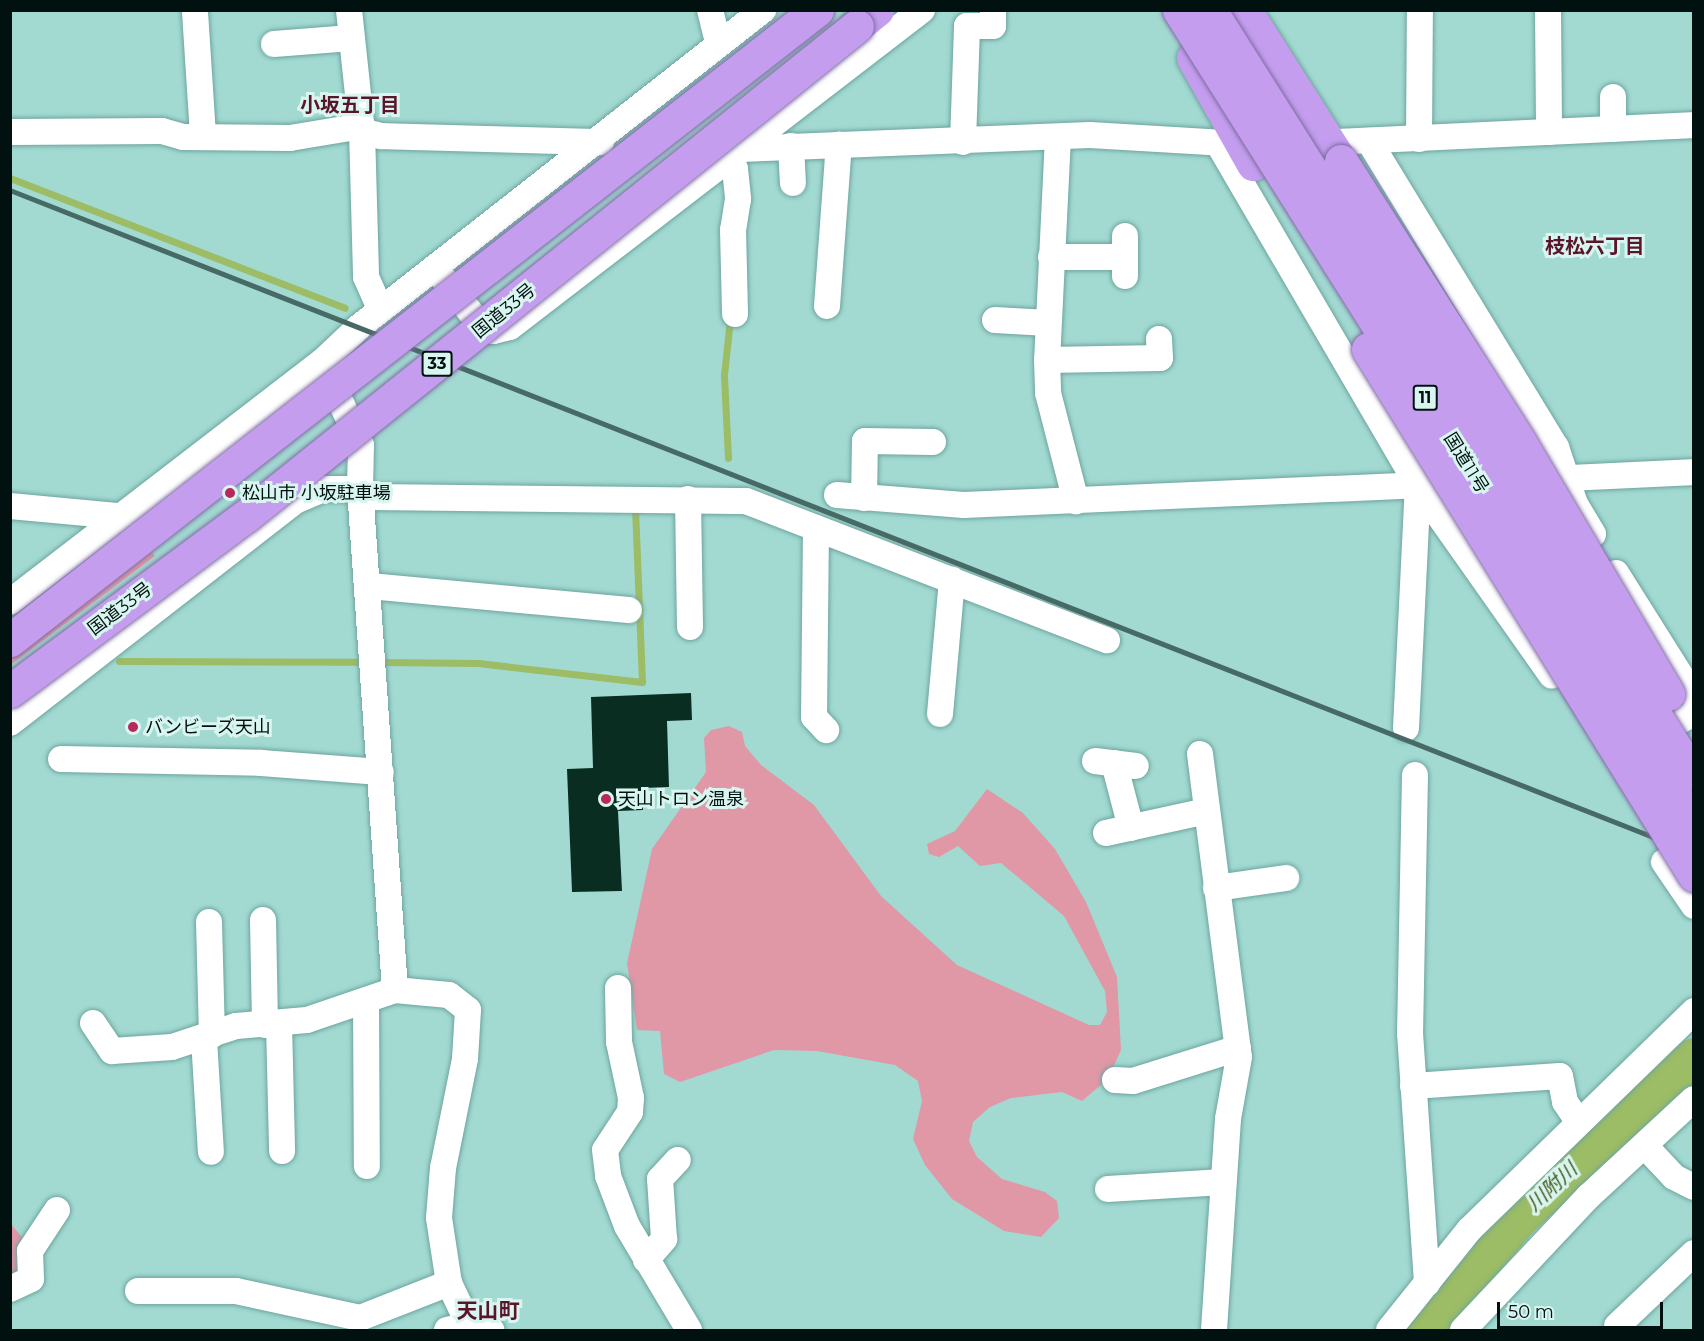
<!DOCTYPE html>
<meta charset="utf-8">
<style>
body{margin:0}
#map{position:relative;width:1704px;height:1341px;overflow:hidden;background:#a2dad2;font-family:Montserrat,"Noto Sans JP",sans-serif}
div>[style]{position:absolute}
.green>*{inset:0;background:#e097a6;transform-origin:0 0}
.stream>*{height:7px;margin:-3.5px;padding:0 3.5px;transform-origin:3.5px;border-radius:3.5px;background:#9cbc65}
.river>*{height:40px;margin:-20px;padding:0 20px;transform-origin:20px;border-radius:20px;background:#9cbc65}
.building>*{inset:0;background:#092d21}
.roads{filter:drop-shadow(0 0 2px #6ea59e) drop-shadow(0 0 2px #6ea59e)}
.minor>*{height:26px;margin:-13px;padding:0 13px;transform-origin:13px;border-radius:13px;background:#fff}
.highway>*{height:33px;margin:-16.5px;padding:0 16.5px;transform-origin:16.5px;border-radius:16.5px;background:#c49def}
.rail>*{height:4.5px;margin:-2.25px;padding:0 2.25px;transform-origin:2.25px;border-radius:2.25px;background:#486a66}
.bridges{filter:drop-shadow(0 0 2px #7f6ca1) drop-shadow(0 0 2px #7f6ca1)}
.highway-bridge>*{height:33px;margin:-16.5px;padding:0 16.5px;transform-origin:16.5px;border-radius:16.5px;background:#c49def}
.dots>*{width:16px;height:16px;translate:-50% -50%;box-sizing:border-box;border:3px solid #d9f5f0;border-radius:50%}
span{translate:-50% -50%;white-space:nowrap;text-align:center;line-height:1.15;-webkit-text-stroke:6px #d9f5f0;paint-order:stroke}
.shield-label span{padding:2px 4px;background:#d9f5f0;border:2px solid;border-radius:4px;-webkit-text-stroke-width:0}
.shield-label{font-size:16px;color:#00110f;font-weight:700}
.street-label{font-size:18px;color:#00110f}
.poi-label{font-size:18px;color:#00110f}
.left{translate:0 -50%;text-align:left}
.neighbourhood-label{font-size:20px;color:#59152a;font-weight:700}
.water-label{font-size:20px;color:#475b1e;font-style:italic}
.quarter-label{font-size:21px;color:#59152a;font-weight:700}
.frame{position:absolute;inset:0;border:12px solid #00110f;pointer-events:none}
.scale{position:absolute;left:1497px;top:1302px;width:166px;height:27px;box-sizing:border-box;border:3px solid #00110f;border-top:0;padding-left:8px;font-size:18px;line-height:21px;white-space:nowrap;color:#00110f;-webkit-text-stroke:4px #d9f5f0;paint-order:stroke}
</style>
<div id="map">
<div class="green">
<i style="left:152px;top:552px;width:5px;height:179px;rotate:53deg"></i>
<i style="clip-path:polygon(729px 726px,742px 732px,745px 746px,761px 765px,814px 805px,881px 896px,957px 965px,1089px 1025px,1100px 1025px,1107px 1012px,1105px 991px,1064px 916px,1001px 863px,980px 866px,958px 846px,939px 857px,929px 854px,927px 844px,955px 831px,987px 789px,1023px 813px,1055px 849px,1086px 902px,1117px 977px,1121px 1050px,1108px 1079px,1082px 1101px,1062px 1092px,1011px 1098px,990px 1107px,973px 1122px,969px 1141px,977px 1157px,1002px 1179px,1045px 1192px,1057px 1201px,1059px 1218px,1041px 1237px,1004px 1231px,952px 1199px,925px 1165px,913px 1139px,922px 1101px,918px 1081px,895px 1065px,817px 1051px,774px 1050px,680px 1082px,664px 1074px,660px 1031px,637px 1030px,627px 963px,652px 849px,706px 772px,704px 738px,711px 730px)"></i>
<i style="clip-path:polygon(10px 1223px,22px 1237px,24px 1273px,10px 1280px)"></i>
</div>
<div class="stream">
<i style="left:10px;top:178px;width:359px;rotate:21.2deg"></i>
<i style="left:728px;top:458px;width:83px;rotate:-92.8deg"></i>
<i style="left:724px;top:375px;width:56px;rotate:-83.9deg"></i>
<i style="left:119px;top:661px;width:242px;rotate:0.2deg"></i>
<i style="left:382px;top:662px;width:96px;rotate:0.6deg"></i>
<i style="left:478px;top:663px;width:165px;rotate:6.6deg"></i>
<i style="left:642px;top:682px;width:171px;rotate:-92.3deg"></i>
<i style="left:635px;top:511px;width:4px;rotate:-14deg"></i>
</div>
<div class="river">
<i style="left:1424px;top:1330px;width:147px;rotate:-49.7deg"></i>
<i style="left:1519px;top:1218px;width:237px;rotate:-42.4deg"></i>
</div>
<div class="building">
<i style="clip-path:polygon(691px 693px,692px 720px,667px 721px,669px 787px,643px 788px,643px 810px,618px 811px,622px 891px,572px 892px,567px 769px,593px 768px,591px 697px)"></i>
</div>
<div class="roads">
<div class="minor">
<i style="left:349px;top:10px;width:122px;rotate:83.9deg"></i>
<i style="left:362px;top:131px;width:146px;rotate:88.4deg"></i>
<i style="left:366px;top:277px;width:36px;rotate:66deg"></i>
<i style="left:710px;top:10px;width:34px;rotate:76deg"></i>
<i style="left:1548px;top:10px;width:122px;rotate:89.5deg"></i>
<i style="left:195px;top:12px;width:125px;rotate:86.3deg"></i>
<i style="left:274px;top:44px;width:77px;rotate:-4.5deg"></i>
<i style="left:1613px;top:97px;width:32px;rotate:90deg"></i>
<i style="left:362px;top:131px;width:20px;rotate:15deg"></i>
<i style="left:381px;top:136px;width:220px;rotate:1.6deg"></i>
<i style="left:10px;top:132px;width:152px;rotate:-0.4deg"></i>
<i style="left:162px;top:131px;width:22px;rotate:16deg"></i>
<i style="left:183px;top:137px;width:107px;rotate:0.5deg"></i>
<i style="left:290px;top:138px;width:73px;rotate:-9.5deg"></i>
<i style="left:1058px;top:137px;width:223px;rotate:92.8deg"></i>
<i style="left:1047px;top:360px;width:33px;rotate:88deg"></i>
<i style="left:1048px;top:393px;width:112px;rotate:75.5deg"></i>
<i style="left:1419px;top:139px;width:129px;rotate:-89.6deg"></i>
<i style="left:1369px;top:141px;width:359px;rotate:58.6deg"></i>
<i style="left:1556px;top:447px;width:60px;rotate:71.6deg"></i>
<i style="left:1575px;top:504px;width:35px;rotate:59deg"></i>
<i style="left:963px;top:142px;width:116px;rotate:-88deg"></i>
<i style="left:967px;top:26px;width:26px"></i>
<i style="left:993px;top:26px;width:16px;rotate:-90deg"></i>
<i style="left:1313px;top:143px;width:381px;rotate:-2.7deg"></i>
<i style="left:1219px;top:145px;width:395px;rotate:59.7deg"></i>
<i style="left:1418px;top:486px;width:232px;rotate:54.8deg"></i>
<i style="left:791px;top:146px;width:37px;rotate:87deg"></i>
<i style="left:740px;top:149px;width:350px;rotate:-2.3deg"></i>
<i style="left:1090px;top:135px;width:168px;rotate:3.4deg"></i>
<i style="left:728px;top:159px;width:12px;rotate:55deg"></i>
<i style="left:735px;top:169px;width:30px;rotate:84deg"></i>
<i style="left:738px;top:199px;width:31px;rotate:99deg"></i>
<i style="left:733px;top:230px;width:84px;rotate:88.6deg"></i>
<i style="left:1125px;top:236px;width:40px;rotate:90deg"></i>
<i style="left:1051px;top:257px;width:74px"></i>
<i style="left:443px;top:278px;width:59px;rotate:51.2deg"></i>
<i style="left:480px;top:324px;width:15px;rotate:28deg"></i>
<i style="left:493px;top:331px;width:17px;rotate:-13deg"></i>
<i style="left:510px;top:327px;width:520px;rotate:-37.58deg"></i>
<i style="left:827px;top:306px;width:162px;rotate:-85.8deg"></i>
<i style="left:995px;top:320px;width:53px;rotate:3.2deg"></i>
<i style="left:1047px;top:360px;width:113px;rotate:-1deg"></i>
<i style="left:1160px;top:358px;width:19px;rotate:-93deg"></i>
<i style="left:1526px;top:480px;width:168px;rotate:-2.7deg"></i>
<i style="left:360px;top:489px;width:502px;rotate:86deg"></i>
<i style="left:395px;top:990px;width:54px;rotate:5.3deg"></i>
<i style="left:449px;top:995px;width:24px;rotate:38deg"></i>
<i style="left:468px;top:1010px;width:49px;rotate:93.5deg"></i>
<i style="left:465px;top:1059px;width:111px;rotate:101.4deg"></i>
<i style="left:443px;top:1168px;width:50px;rotate:94.6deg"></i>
<i style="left:439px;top:1218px;width:66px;rotate:81.3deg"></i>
<i style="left:449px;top:1283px;width:47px;rotate:64.5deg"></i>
<i style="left:837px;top:495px;width:127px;rotate:4.5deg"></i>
<i style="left:964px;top:505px;width:504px;rotate:-2.5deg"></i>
<i style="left:361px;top:497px;width:385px;rotate:0.6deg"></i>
<i style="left:746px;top:501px;width:387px;rotate:21.1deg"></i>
<i style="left:864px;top:498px;width:57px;rotate:-89deg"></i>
<i style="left:865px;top:441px;width:68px;rotate:0.8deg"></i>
<i style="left:688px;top:499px;width:128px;rotate:89.1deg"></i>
<i style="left:10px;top:506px;width:107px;rotate:5.3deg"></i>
<i style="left:816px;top:528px;width:189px;rotate:90.6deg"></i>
<i style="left:814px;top:717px;width:18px;rotate:47deg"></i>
<i style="left:1616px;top:573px;width:146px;rotate:57.8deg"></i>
<i style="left:369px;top:586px;width:261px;rotate:5.3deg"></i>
<i style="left:10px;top:602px;width:394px;rotate:-37.6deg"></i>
<i style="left:322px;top:362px;width:51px;rotate:-43.4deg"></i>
<i style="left:359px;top:327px;width:514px;rotate:-38.12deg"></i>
<i style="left:940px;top:714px;width:135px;rotate:-84.9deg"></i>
<i style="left:10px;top:723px;width:361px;rotate:-37.9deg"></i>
<i style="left:295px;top:501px;width:30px;rotate:-23deg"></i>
<i style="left:323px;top:489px;width:37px"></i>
<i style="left:360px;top:489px;width:44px;rotate:-88.7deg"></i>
<i style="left:361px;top:445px;width:82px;rotate:-115.3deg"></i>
<i style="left:1406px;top:728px;width:242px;rotate:-87.2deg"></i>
<i style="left:1648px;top:739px;width:53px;rotate:-29.5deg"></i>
<i style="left:1200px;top:754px;width:305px;rotate:82.7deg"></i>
<i style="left:1239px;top:1057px;width:63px;rotate:100.1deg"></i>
<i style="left:1228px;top:1119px;width:211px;rotate:93.8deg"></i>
<i style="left:61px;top:759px;width:200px;rotate:1.1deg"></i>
<i style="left:261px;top:763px;width:120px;rotate:4.3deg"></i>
<i style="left:1095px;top:761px;width:41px;rotate:7deg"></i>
<i style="left:1114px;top:763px;width:67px;rotate:75.3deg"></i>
<i style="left:1415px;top:775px;width:258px;rotate:91.1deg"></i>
<i style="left:1410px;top:1033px;width:251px;rotate:86.1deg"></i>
<i style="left:1106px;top:833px;width:103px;rotate:-12.3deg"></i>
<i style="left:1664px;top:862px;width:53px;rotate:55.7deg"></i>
<i style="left:1216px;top:888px;width:71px;rotate:-8.1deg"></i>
<i style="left:263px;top:920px;width:105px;rotate:88.9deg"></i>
<i style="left:209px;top:922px;width:113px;rotate:88.5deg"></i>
<i style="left:618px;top:988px;width:54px;rotate:88.9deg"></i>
<i style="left:619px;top:1042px;width:57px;rotate:77.9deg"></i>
<i style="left:631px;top:1098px;width:14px;rotate:94deg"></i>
<i style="left:630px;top:1112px;width:45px;rotate:123.3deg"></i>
<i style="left:605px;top:1150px;width:26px;rotate:83deg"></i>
<i style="left:608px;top:1176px;width:53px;rotate:69.2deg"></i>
<i style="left:627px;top:1226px;width:121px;rotate:59.2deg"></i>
<i style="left:366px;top:1001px;width:165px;rotate:89.7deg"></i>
<i style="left:93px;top:1023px;width:34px;rotate:56deg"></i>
<i style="left:112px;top:1051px;width:60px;rotate:-3.8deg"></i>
<i style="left:172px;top:1047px;width:67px;rotate:-18.2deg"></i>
<i style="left:236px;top:1026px;width:71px;rotate:-4.8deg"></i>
<i style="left:307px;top:1020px;width:93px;rotate:-18.8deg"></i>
<i style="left:279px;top:1024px;width:127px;rotate:88.6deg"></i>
<i style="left:204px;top:1039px;width:113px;rotate:86.5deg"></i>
<i style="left:1115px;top:1080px;width:18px;rotate:3deg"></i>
<i style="left:1133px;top:1081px;width:110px;rotate:-17.4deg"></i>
<i style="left:1413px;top:1086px;width:147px;rotate:-3.9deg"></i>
<i style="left:1560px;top:1076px;width:26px;rotate:79deg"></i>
<i style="left:1565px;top:1102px;width:23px;rotate:56deg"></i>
<i style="left:1645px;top:1146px;width:42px;rotate:46.9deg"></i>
<i style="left:1674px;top:1177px;width:22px;rotate:27deg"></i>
<i style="left:1108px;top:1189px;width:115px;rotate:-3.5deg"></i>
<i style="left:646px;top:1260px;width:28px;rotate:-49deg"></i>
<i style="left:664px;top:1239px;width:60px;rotate:-93.8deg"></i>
<i style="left:660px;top:1179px;width:26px;rotate:-47deg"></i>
<i style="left:10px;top:1289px;width:23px;rotate:-25deg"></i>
<i style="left:31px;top:1279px;width:28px;rotate:-92deg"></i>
<i style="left:30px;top:1251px;width:49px;rotate:-56.6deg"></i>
<i style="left:138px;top:1291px;width:98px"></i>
<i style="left:236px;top:1291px;width:127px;rotate:12.3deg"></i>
<i style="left:360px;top:1318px;width:96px;rotate:-21.5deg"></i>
<i style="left:1617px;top:1326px;width:106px;rotate:-43.5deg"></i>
<i style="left:447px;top:1330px;width:23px;rotate:-13deg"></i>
<i style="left:469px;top:1325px;width:23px;rotate:13deg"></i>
<i style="left:1389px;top:1330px;width:128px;rotate:-51.3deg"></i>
<i style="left:1469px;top:1230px;width:314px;rotate:-44.2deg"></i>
<i style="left:1463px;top:1330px;width:183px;rotate:-46.8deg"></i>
<i style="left:1588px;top:1197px;width:144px;rotate:-42.8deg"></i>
</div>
<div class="highway">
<i style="left:1245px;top:10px;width:179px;rotate:57.6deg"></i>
<i style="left:857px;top:26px;width:26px;rotate:-39deg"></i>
<i style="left:1193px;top:58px;width:122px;rotate:60.5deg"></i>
</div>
</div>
<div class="rail">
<i style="left:10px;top:190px;width:1810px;rotate:21.49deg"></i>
</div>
<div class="bridges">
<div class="highway-bridge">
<i style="left:1179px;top:10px;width:965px;rotate:57.74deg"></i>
<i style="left:1210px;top:10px;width:903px;rotate:57.75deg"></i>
<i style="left:1341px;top:161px;width:335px;rotate:57.5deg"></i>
<i style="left:1521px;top:444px;width:290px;rotate:59.5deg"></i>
<i style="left:1368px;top:349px;width:619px;rotate:58.21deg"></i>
<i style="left:10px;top:640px;width:1024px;rotate:-37.98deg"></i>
<i style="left:10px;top:691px;width:294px;rotate:-36.6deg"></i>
<i style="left:246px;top:516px;width:783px;rotate:-38.73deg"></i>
</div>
</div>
<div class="dots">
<i style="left:230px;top:493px;background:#b7295a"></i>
<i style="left:133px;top:727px;background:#b7295a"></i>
<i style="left:606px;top:799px;background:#b7295a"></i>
</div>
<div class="shield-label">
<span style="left:437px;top:364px">33</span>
<span style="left:1425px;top:398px">11</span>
</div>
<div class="street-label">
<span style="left:504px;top:311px;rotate:-39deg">国道33号</span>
<span style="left:1466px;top:463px;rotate:58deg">国道11号</span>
<span style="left:120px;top:609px;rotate:-37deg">国道33号</span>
</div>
<div class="poi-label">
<span class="left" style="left:242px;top:493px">松山市 小坂駐車場</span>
<span class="left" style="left:145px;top:727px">バンビーズ天山</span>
<span class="left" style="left:618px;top:799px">天山トロン温泉</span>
</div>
<div class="neighbourhood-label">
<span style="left:350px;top:105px">小坂五丁目</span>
<span style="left:1595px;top:246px">枝松六丁目</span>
</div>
<div class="water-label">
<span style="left:1552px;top:1187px;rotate:-43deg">川附川</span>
</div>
<div class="quarter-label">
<span style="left:488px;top:1311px">天山町</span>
</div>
<div class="frame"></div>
<div class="scale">50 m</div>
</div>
